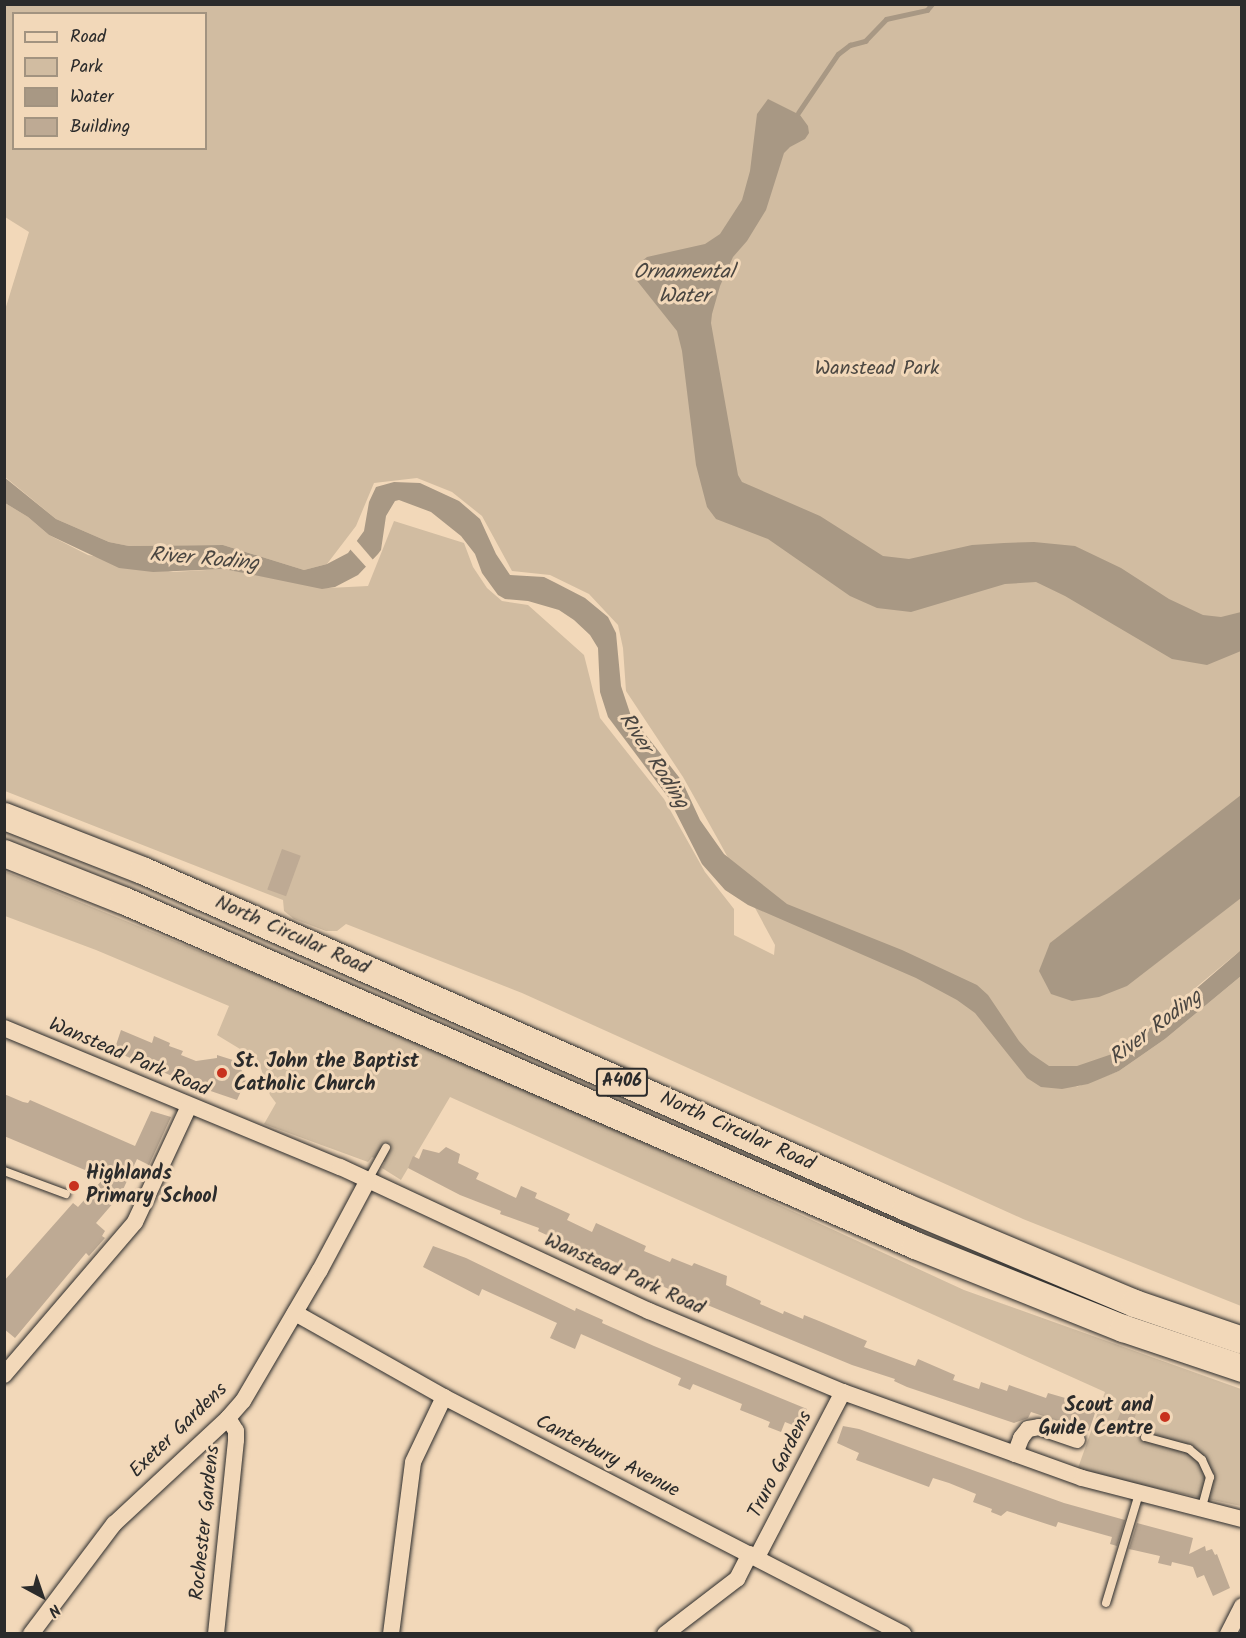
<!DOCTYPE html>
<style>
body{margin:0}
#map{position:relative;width:1246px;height:1638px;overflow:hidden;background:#f2d8b9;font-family:Kalam,sans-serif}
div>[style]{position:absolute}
.green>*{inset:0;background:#d1bca1}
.water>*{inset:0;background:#a89884}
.pier>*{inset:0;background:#f2d8b9}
.stream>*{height:4.5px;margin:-2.25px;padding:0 2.25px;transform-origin:2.25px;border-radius:2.25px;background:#a89884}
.building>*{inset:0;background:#beaa94;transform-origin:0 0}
.roads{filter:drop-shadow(0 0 2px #2b2b2b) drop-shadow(0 0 2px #2b2b2b)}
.service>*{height:8px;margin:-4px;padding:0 4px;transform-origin:4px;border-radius:4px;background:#f2d8b9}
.minor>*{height:16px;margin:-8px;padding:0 8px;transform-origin:8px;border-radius:8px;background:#f2d8b9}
.trunk>*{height:27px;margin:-13.5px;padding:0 13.5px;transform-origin:13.5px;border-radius:13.5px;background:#f2d8b9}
.dots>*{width:16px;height:16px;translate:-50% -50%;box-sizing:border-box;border:3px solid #f2d8b9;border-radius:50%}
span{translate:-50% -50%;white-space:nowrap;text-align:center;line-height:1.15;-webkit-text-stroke:6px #f2d8b9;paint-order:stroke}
.shield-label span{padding:2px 4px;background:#f2d8b9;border:2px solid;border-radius:4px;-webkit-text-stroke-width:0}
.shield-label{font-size:18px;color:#2b2b2b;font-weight:700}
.park-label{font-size:20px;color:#4c4843}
.street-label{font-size:20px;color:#2b2b2b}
.poi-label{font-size:20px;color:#2b2b2b;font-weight:700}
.left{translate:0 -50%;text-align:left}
.right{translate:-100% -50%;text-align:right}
.water-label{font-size:21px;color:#4a4641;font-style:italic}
.frame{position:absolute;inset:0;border:6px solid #2b2b2b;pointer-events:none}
.legend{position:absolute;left:12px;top:12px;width:195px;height:138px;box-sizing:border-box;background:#f2d8b9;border:2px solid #a29380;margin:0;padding:8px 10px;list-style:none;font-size:18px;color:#2b2b2b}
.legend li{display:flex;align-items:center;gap:12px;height:30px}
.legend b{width:30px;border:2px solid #a29380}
.north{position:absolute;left:12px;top:1566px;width:60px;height:60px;-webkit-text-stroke:4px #f2d8b9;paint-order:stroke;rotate:140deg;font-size:16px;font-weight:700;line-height:24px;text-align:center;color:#2b2b2b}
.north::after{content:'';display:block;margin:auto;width:21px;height:27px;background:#2b2b2b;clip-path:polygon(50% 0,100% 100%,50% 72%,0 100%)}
</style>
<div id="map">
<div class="green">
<i style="clip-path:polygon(evenodd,4px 5px,1241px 5px,1241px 950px,1076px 1087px,1119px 1071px,1165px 1039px,1241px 976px,1241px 1306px,1023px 1219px,522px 993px,346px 924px,337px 931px,326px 931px,294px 919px,284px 911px,283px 900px,5px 791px,5px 503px,28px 517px,49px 535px,88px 555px,173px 572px,224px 569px,329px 588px,368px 586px,394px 521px,464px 543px,473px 567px,487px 588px,502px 601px,528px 605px,584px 655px,600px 718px,664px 799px,705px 872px,734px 909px,734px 935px,774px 955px,775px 945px,720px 843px,683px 777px,626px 691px,623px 648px,618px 625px,589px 594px,550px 575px,512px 571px,482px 516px,452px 492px,417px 478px,374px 483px,356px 526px,327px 564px,304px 570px,223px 545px,129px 546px,109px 542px,56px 519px,5px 477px,5px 310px,29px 232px,5px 217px,4px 5px,14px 14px,206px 14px,206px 148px,14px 148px,14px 14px)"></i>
<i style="clip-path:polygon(4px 871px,458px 1057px,964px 1290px,1241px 1389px,1241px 1506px,1103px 1477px,1078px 1468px,1105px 1392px,450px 1097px,401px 1180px,382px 1168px,385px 1162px,382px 1161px,372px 1157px,368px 1162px,264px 1124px,276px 1103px,270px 1095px,258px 1060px,217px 1035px,229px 1006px,96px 950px,5px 916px)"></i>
</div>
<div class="water">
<i style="clip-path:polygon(768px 99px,800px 115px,808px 126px,809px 133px,805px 139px,790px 147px,784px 153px,766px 210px,747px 241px,733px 257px,720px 286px,712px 314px,711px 323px,738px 475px,742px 482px,820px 516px,883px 556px,909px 559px,972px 545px,1004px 543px,1034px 542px,1075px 546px,1121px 568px,1169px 599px,1203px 615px,1221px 617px,1241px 612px,1241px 651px,1207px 665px,1172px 659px,1065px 596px,1036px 582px,1005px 584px,911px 612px,877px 608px,850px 596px,768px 539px,716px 519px,707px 507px,696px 465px,682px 351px,677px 331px,634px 277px,637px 265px,647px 257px,705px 244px,720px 234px,742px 200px,750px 171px,757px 114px)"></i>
<i style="clip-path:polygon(4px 477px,56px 519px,109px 542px,129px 546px,223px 545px,304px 570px,327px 564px,348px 553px,364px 531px,369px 502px,376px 487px,394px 482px,420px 483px,459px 501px,480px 519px,496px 554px,510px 575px,544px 577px,554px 582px,585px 598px,608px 617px,616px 633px,621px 686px,631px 716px,682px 781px,700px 820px,724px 854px,787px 904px,902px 950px,977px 985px,988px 995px,1019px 1041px,1030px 1053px,1049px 1066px,1077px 1066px,1115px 1053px,1153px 1026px,1241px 950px,1241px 976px,1165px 1039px,1119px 1071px,1088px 1084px,1062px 1089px,1041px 1087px,1027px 1078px,975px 1013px,957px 1000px,916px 978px,748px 905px,725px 890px,702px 864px,668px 797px,608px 717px,600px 692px,598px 648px,590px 635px,574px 620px,559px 610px,528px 601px,505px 599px,498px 595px,482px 573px,475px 554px,461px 536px,431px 512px,399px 500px,395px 501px,386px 516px,381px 550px,378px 554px,358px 575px,335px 587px,322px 589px,224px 569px,153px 572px,119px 568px,49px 535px,28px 517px,5px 503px)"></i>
<i style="clip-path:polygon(1241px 795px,1241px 898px,1127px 986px,1099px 997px,1072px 1001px,1051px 994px,1039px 971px,1050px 943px)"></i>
</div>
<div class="pier">
<i style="clip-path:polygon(356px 540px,374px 561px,368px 569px,349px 548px)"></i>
</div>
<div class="stream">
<i style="left:798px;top:113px;width:71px;rotate:-55.9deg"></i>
<i style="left:838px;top:54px;width:15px;rotate:-37deg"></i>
<i style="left:850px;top:45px;width:16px;rotate:-15deg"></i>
<i style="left:865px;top:41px;width:30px;rotate:-46deg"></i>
<i style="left:886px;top:19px;width:42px;rotate:-12.4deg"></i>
<i style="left:927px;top:10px;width:8px;rotate:-50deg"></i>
</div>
<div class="building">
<i style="left:282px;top:849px;width:20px;height:43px;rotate:20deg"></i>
<i style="clip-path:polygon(121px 1030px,152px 1043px,154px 1036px,170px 1043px,169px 1046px,183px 1051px,181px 1055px,196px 1061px,217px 1058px,217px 1055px,236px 1061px,242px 1066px,240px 1068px,247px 1078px,237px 1100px,193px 1085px,114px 1051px)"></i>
<i style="clip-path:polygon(4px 1094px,23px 1102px,28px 1103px,30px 1100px,135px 1146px,151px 1111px,171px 1117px,149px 1165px,137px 1159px,121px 1194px,96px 1223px,105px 1231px,102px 1236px,105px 1238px,89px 1256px,86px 1253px,15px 1338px,4px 1329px,4px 1281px,73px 1203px,78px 1207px,104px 1178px,4px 1136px)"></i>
<i style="clip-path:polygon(446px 1147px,460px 1154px,458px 1163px,479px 1173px,476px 1179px,493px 1187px,516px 1198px,521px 1186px,537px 1193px,535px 1198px,570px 1214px,567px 1220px,592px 1232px,596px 1223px,646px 1246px,644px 1251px,670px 1262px,672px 1258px,692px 1266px,694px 1263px,727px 1276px,726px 1285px,761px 1301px,760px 1304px,783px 1314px,784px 1311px,803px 1319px,804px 1315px,819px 1321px,867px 1341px,864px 1347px,915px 1366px,918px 1359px,955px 1375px,953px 1380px,979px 1389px,981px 1382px,1007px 1391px,1009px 1385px,1046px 1398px,1048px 1393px,1086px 1404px,1085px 1406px,1096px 1410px,1089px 1431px,1031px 1412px,1028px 1418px,1014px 1423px,907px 1387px,894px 1381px,895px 1379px,852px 1365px,652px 1282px,653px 1280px,629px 1269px,628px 1272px,614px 1265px,615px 1262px,591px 1252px,590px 1254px,575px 1248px,538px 1231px,539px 1228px,500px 1214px,501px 1211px,460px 1195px,408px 1168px,413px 1156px,419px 1159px,423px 1149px,439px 1153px)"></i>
<i style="clip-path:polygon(433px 1246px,466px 1258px,575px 1311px,576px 1308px,603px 1320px,602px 1323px,654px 1346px,807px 1409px,800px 1428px,785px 1422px,781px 1432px,768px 1427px,770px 1422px,740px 1410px,742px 1404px,693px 1384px,690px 1390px,678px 1385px,681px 1378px,581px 1334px,575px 1349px,550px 1338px,557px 1323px,482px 1289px,479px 1296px,423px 1267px)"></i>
<i style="left:1122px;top:1409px;width:15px;height:13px;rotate:23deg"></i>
<i style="clip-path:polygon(843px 1426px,859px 1429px,1064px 1503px,1125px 1520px,1117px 1546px,1110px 1544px,1112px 1537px,1058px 1522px,1056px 1527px,1007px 1511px,1001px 1516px,991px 1512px,992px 1509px,973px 1502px,976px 1494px,949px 1483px,933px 1478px,929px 1487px,856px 1460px,859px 1453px,837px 1443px)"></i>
<i style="clip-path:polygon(1137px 1523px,1193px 1538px,1189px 1554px,1205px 1546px,1206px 1551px,1212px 1549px,1215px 1555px,1217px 1554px,1230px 1588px,1213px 1596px,1204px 1575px,1197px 1578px,1193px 1567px,1172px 1562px,1171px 1566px,1158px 1563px,1160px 1556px,1129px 1549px)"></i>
</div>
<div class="roads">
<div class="service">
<i style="left:4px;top:1171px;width:66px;rotate:20.4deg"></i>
<i style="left:368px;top:1180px;width:37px;rotate:-61deg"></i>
<i style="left:1145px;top:1437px;width:46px;rotate:15.3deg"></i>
<i style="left:1189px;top:1449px;width:17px;rotate:40deg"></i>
<i style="left:1202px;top:1460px;width:19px;rotate:65deg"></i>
<i style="left:1210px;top:1477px;width:34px;rotate:105deg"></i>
<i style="left:1106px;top:1603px;width:114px;rotate:-73.2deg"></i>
</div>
<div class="minor">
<i style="left:4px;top:1028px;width:364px;rotate:22.5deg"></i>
<i style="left:340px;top:1167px;width:341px;rotate:25deg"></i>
<i style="left:649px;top:1311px;width:210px;rotate:22.7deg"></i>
<i style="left:843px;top:1392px;width:254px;rotate:19.8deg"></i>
<i style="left:1082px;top:1478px;width:165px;rotate:14.4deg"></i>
<i style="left:295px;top:1313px;width:171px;rotate:29.4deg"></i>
<i style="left:444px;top:1397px;width:517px;rotate:27.31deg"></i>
<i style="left:4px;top:1375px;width:201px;rotate:-49.4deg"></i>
<i style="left:135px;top:1222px;width:128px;rotate:-65deg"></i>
<i style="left:1015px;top:1454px;width:17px;rotate:-69deg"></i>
<i style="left:1021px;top:1438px;width:11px;rotate:-52deg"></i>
<i style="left:1028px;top:1429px;width:11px;rotate:-10deg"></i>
<i style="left:1039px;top:1427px;width:40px;rotate:18.9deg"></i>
<i style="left:757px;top:1557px;width:186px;rotate:-62.5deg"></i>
<i style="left:31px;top:1634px;width:138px;rotate:-53deg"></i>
<i style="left:114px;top:1524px;width:156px;rotate:-42.9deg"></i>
<i style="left:228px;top:1418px;width:23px;rotate:-49deg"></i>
<i style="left:243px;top:1401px;width:152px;rotate:-59.6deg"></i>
<i style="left:320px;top:1270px;width:102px;rotate:-61.9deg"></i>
<i style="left:216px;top:1634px;width:195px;rotate:-84.1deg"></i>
<i style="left:236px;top:1440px;width:9px;rotate:-90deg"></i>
<i style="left:236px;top:1431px;width:15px;rotate:-122deg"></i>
<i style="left:391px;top:1634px;width:173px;rotate:-82.7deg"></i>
<i style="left:413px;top:1462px;width:72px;rotate:-64.5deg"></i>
<i style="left:665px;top:1634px;width:91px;rotate:-37.4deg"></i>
<i style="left:737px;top:1579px;width:28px;rotate:-63deg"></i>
<i style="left:1228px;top:1634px;width:31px;rotate:-63deg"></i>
</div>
<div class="trunk">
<i style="left:4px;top:816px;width:148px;rotate:21.4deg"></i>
<i style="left:142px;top:870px;width:835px;rotate:23.8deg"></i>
<i style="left:906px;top:1207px;width:247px;rotate:22.8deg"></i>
<i style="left:1134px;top:1303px;width:114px;rotate:18.9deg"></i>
<i style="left:4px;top:853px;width:128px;rotate:21.6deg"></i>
<i style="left:123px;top:900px;width:864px;rotate:23.54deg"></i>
<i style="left:915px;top:1245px;width:224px;rotate:21.8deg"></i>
<i style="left:1123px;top:1328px;width:126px;rotate:18.6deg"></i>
</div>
</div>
<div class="dots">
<i style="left:222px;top:1073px;background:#c8321e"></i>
<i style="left:74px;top:1186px;background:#c8321e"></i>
<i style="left:1165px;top:1417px;background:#c8321e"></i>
</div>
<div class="shield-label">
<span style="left:622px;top:1082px">A406</span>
</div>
<div class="park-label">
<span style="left:877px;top:369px">Wanstead Park</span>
</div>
<div class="street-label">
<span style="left:292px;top:936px;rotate:24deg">North Circular Road</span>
<span style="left:129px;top:1058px;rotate:23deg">Wanstead Park Road</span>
<span style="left:737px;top:1132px;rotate:24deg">North Circular Road</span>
<span style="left:624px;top:1275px;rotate:24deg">Wanstead Park Road</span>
<span style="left:179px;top:1431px;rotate:-44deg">Exeter Gardens</span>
<span style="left:607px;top:1457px;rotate:27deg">Canterbury Avenue</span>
<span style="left:781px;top:1465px;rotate:-63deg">Truro Gardens</span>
<span style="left:206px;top:1523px;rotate:-84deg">Rochester Gardens</span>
</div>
<div class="poi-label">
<span class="left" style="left:234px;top:1074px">St. John the Baptist<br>Catholic Church</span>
<span class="left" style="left:86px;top:1186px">Highlands<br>Primary School</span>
<span class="right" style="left:1153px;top:1418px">Scout and<br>Guide Centre</span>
</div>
<div class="water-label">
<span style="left:684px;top:285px">Ornamental<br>Water</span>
<span style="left:204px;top:560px;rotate:5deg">River Roding</span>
<span style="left:653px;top:761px;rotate:57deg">River Roding</span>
<span style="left:1156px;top:1028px;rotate:-37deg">River Roding</span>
</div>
<div class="frame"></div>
<ul class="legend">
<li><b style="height:8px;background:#f2d8b9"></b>Road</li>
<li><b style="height:16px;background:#d1bca1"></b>Park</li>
<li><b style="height:16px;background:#a89884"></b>Water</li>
<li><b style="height:16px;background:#beaa94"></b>Building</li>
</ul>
<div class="north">N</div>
</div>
